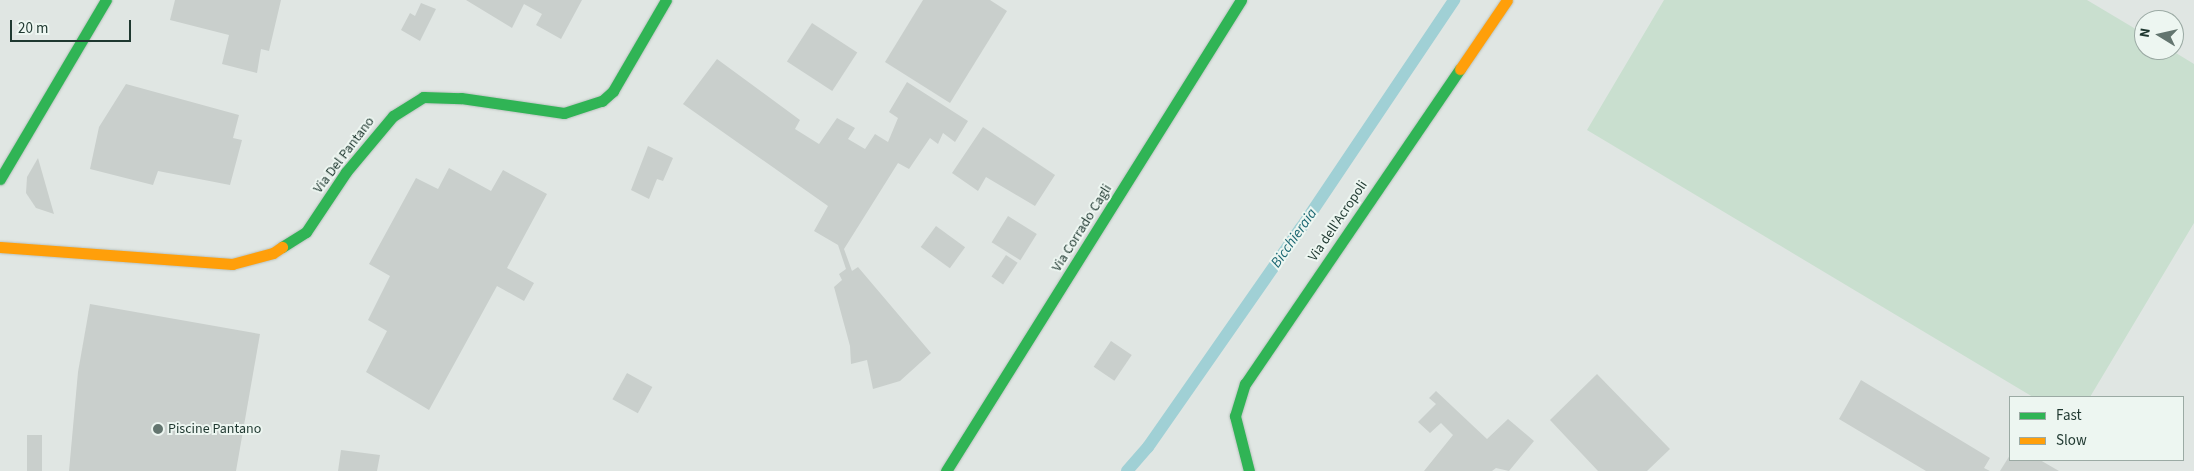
<!DOCTYPE html>
<style>
body{margin:0}
#map{position:relative;width:2194px;height:471px;overflow:hidden;background:#e0e6e3;font-family:"Source Sans 3",sans-serif}
div>[style]{position:absolute}
.green>*{inset:0;background:#c9dfcf}
.stream>*{height:12px;margin:-6px;padding:0 6px;transform-origin:6px;border-radius:6px;background:#a0d0d5}
.building>*{inset:0;background:#c9cfcc;transform-origin:0 0}
.roads{filter:drop-shadow(0 0 1px #bac3bf) drop-shadow(0 0 1px #bac3bf)}
.fast>*{height:11px;margin:-5.5px;padding:0 5.5px;transform-origin:5.5px;border-radius:5.5px;background:#30b455}
.slow>*{height:11px;margin:-5.5px;padding:0 5.5px;transform-origin:5.5px;border-radius:5.5px;background:#ff9f0a}
.dots>*{width:14px;height:14px;translate:-50% -50%;box-sizing:border-box;border:2px solid #edf6f1;border-radius:50%}
span{translate:-50% -50%;white-space:nowrap;text-align:center;line-height:1.15;-webkit-text-stroke:4px #edf6f1;paint-order:stroke}
.street-label{font-size:14px;color:#1f3830}
.poi-label{font-size:14px;color:#1f3830}
.left{translate:0 -50%;text-align:left}
.water-label{font-size:15px;color:#1b6772;font-style:italic}
.legend{position:absolute;left:2009px;top:396px;width:175px;height:65px;box-sizing:border-box;background:#edf6f1;border:1px solid #9baaa4;margin:0;padding:6px 9px;list-style:none;font-size:15px;color:#1f3830}
.legend li{display:flex;align-items:center;gap:10px;height:25px}
.legend b{width:25px;border:1px solid #9baaa4}
.north{position:absolute;left:2134px;top:10px;width:50px;height:50px;box-sizing:border-box;background:#edf6f1;border:1px solid #9baaa4;border-radius:50%;rotate:279deg;font-size:14px;font-weight:700;line-height:20px;text-align:center;color:#1f3830}
.north::after{content:'';display:block;margin:auto;width:18px;height:22px;background:#63756f;clip-path:polygon(50% 0,100% 100%,50% 72%,0 100%)}
.scale{position:absolute;left:10px;top:20px;width:121px;height:22px;box-sizing:border-box;border:2px solid #1f3830;border-top:0;padding-left:6px;font-size:15px;line-height:18px;white-space:nowrap;color:#1f3830;-webkit-text-stroke:4px #edf6f1;paint-order:stroke}
</style>
<div id="map">
<div class="green">
<i style="clip-path:polygon(1664px 0,2087px 0,2144px 34px,2144px 50px,2171px 50px,2194px 64px,2194px 223px,2090px 397px,2033px 397px,1587px 130px)"></i>
</div>
<div class="stream">
<i style="left:1127px;top:471px;width:32px;rotate:-49deg"></i>
<i style="left:1148px;top:447px;width:267px;rotate:-55.1deg"></i>
<i style="left:1301px;top:228px;width:275px;rotate:-56.1deg"></i>
</div>
<div class="building">
<i style="clip-path:polygon(175px 0,281px 0,269px 51px,261px 49px,257px 73px,222px 64px,229px 35px,170px 20px)"></i>
<i style="clip-path:polygon(466px 0,582px 0,561px 39px,536px 25px,542px 14px,524px 4px,512px 28px)"></i>
<i style="clip-path:polygon(923px 0,990px 0,1007px 11px,950px 103px,885px 62px)"></i>
<i style="clip-path:polygon(421px 3px,436px 9px,420px 41px,401px 30px,410px 13px,415px 16px)"></i>
<i style="left:812px;top:23px;width:54px;height:46px;rotate:33deg"></i>
<i style="clip-path:polygon(717px 59px,800px 120px,795px 129px,819px 144px,837px 118px,855px 128px,848px 139px,865px 149px,875px 134px,888px 142px,898px 118px,889px 112px,907px 82px,968px 121px,955px 142px,943px 133px,938px 144px,930px 138px,909px 169px,898px 163px,844px 249px,852px 271px,858px 267px,931px 353px,900px 381px,873px 389px,867px 360px,851px 364px,850px 346px,834px 287px,842px 280px,839px 274px,846px 269px,838px 245px,814px 231px,828px 206px,683px 104px)"></i>
<i style="clip-path:polygon(126px 84px,239px 115px,233px 138px,242px 140px,230px 185px,158px 171px,153px 185px,90px 169px,99px 127px)"></i>
<i style="clip-path:polygon(983px 127px,1055px 175px,1035px 206px,986px 177px,978px 191px,952px 173px)"></i>
<i style="clip-path:polygon(648px 146px,673px 158px,663px 181px,657px 179px,649px 199px,631px 190px)"></i>
<i style="clip-path:polygon(38px 158px,54px 214px,36px 208px,26px 193px,27px 177px)"></i>
<i style="clip-path:polygon(449px 168px,491px 191px,503px 170px,547px 194px,507px 268px,534px 283px,524px 301px,497px 286px,429px 410px,366px 372px,387px 331px,368px 320px,390px 276px,369px 264px,416px 178px,438px 189px)"></i>
<i style="left:1008px;top:216px;width:34px;height:31px;rotate:32deg"></i>
<i style="left:936px;top:226px;width:36px;height:26px;rotate:36deg"></i>
<i style="left:1006px;top:255px;width:14px;height:26px;rotate:34deg"></i>
<i style="clip-path:polygon(90px 304px,260px 334px,236px 471px,69px 471px,78px 372px)"></i>
<i style="left:1111px;top:341px;width:25px;height:31px;rotate:34deg"></i>
<i style="left:627px;top:373px;width:29px;height:30px;rotate:29deg"></i>
<i style="clip-path:polygon(1597px 374px,1670px 449px,1647px 471px,1598px 471px,1550px 420px)"></i>
<i style="clip-path:polygon(1861px 380px,1990px 458px,1984px 468px,1990px 471px,1926px 471px,1839px 419px)"></i>
<i style="clip-path:polygon(1436px 391px,1487px 439px,1508px 419px,1534px 441px,1509px 471px,1496px 468px,1492px 471px,1424px 471px,1453px 435px,1441px 423px,1430px 433px,1418px 422px,1436px 404px,1429px 398px)"></i>
<i style="left:27px;top:435px;width:15px;height:36px"></i>
<i style="clip-path:polygon(341px 450px,380px 455px,377px 471px,338px 471px)"></i>
<i style="clip-path:polygon(2010px 455px,2010px 460px,2040px 460px,2059px 471px,2000px 471px)"></i>
</div>
<div class="roads">
<div class="fast">
<i style="left:0;top:179px;width:208px;rotate:-59.4deg"></i>
<i style="left:282px;top:247px;width:28px;rotate:-32deg"></i>
<i style="left:306px;top:232px;width:72px;rotate:-56.3deg"></i>
<i style="left:346px;top:172px;width:73px;rotate:-50deg"></i>
<i style="left:393px;top:116px;width:36px;rotate:-32deg"></i>
<i style="left:423px;top:97px;width:38px;rotate:2deg"></i>
<i style="left:461px;top:98px;width:104px;rotate:8.3deg"></i>
<i style="left:564px;top:113px;width:40px;rotate:-18deg"></i>
<i style="left:602px;top:101px;width:15px;rotate:-42deg"></i>
<i style="left:613px;top:91px;width:105px;rotate:-59.8deg"></i>
<i style="left:946px;top:471px;width:556px;rotate:-57.94deg"></i>
<i style="left:1249px;top:471px;width:57px;rotate:-104.3deg"></i>
<i style="left:1235px;top:416px;width:34px;rotate:-73deg"></i>
<i style="left:1245px;top:384px;width:381px;rotate:-55.7deg"></i>
</div>
<div class="slow">
<i style="left:1460px;top:69px;width:83px;rotate:-55.7deg"></i>
<i style="left:0;top:247px;width:233px;rotate:4.2deg"></i>
<i style="left:232px;top:264px;width:42px;rotate:-15deg"></i>
<i style="left:273px;top:253px;width:11px;rotate:-34deg"></i>
</div>
</div>
<div class="dots">
<i style="left:158px;top:429px;background:#63756f"></i>
</div>
<div class="street-label">
<span style="left:344px;top:155px;rotate:-53deg">Via Del Pantano</span>
<span style="left:1338px;top:221px;rotate:-56deg">Via dell'Acropoli</span>
<span style="left:1082px;top:228px;rotate:-58deg">Via Corrado Cagli</span>
</div>
<div class="poi-label">
<span class="left" style="left:168px;top:429px">Piscine Pantano</span>
</div>
<div class="water-label">
<span style="left:1294px;top:238px;rotate:-55deg">Bicchieraia</span>
</div>
<ul class="legend">
<li><b style="height:6px;background:#30b455"></b>Fast</li>
<li><b style="height:6px;background:#ff9f0a"></b>Slow</li>
</ul>
<div class="north">N</div>
<div class="scale">20 m</div>
</div>
